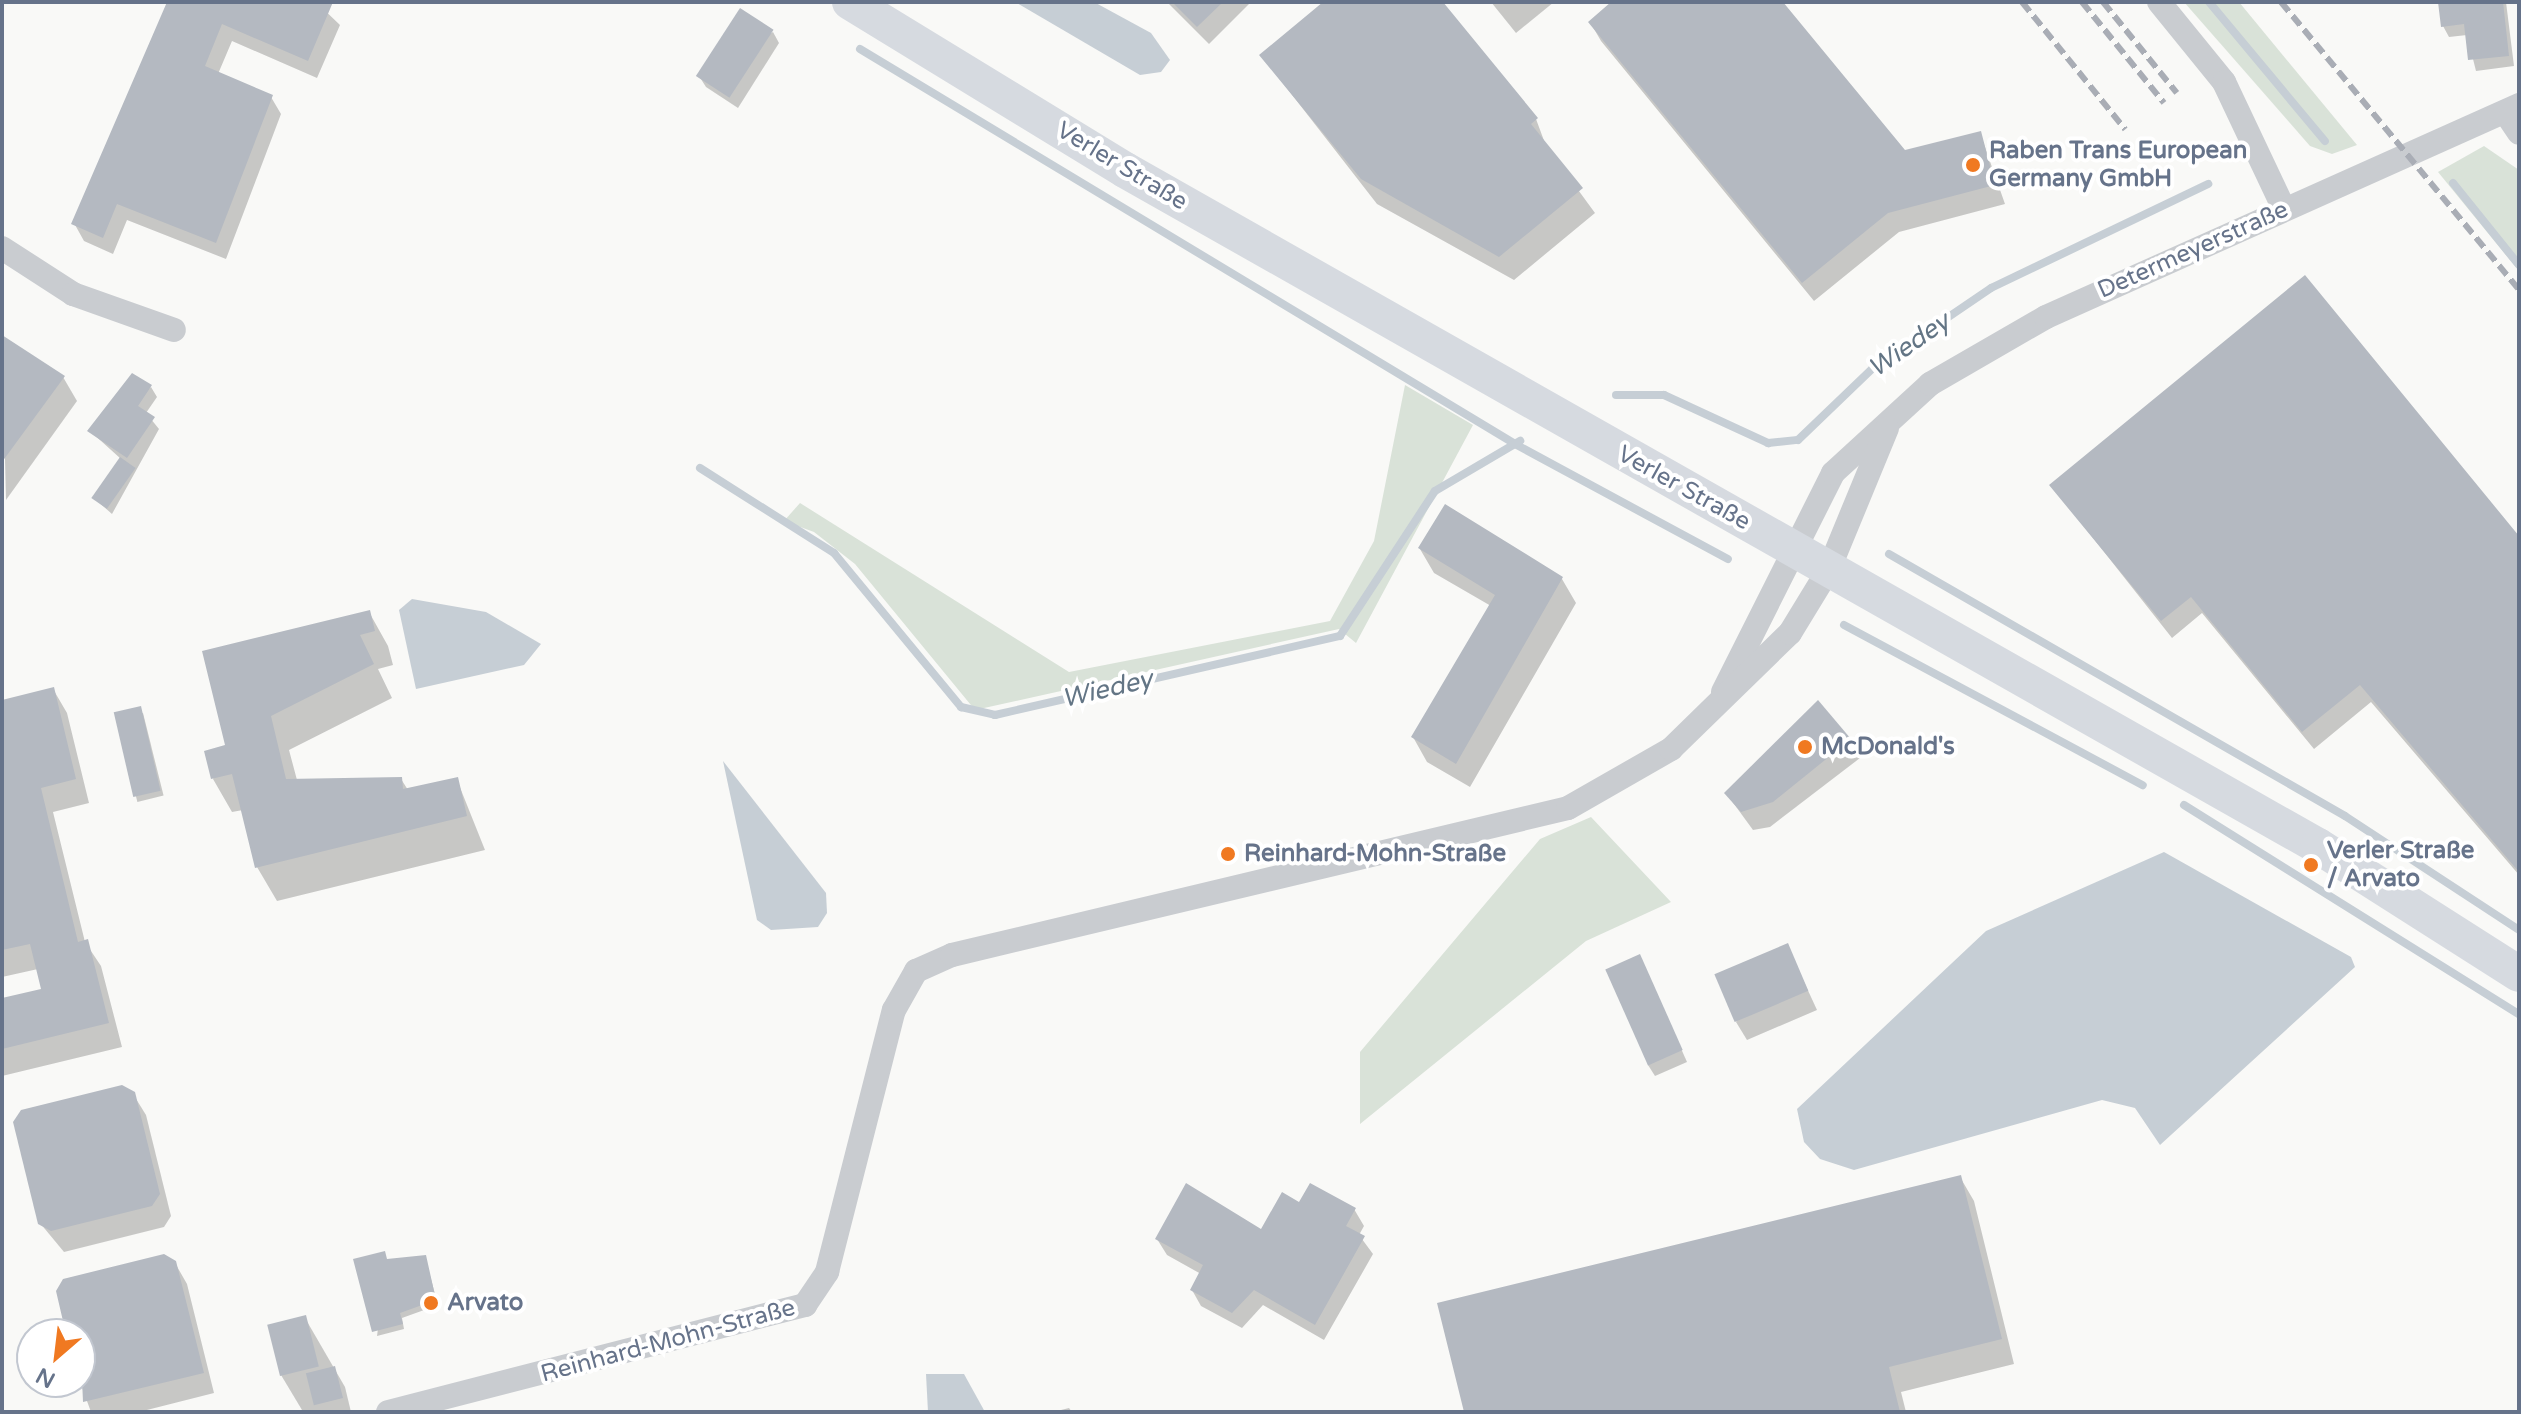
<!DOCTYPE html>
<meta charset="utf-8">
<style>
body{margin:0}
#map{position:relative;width:2521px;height:1414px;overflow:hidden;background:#f9f9f7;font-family:"Varela Round",sans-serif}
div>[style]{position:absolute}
.green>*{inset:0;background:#d9e2d8}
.water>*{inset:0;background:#c6ced5}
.shadow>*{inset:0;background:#0003;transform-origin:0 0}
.stream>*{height:8px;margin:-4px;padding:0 4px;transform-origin:4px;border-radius:4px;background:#c6ced5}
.building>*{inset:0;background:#b4b9c1;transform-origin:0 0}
.street>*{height:24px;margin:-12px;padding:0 12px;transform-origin:12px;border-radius:12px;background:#c9ccd0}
.secondary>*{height:36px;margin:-18px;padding:0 18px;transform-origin:18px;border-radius:18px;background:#d6dae0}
.rail>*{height:6px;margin-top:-3px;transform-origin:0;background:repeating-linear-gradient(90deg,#a9adb5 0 12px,transparent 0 18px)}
.dots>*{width:22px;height:22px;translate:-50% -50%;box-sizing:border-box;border:4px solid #fff;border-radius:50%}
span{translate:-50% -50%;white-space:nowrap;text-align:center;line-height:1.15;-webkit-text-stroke:8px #fff;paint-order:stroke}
.poi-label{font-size:24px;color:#66738a;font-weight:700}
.left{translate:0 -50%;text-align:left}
.street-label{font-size:24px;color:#66738a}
.water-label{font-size:26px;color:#637585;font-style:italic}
.frame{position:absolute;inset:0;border:4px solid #66738a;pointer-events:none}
.north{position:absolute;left:16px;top:1318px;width:80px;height:80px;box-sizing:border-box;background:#fff;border:2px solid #c2c7d0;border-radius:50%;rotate:208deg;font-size:22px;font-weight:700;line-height:32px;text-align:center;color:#66738a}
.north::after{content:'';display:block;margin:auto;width:28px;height:36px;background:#f07921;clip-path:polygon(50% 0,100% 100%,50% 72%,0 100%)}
</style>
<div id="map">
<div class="green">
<i style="clip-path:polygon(2184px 2px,2239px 2px,2357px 145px,2332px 154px,2310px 146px)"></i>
<i style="clip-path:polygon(2484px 146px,2519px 170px,2519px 271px,2438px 172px)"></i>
<i style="clip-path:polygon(1405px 385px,1473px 425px,1356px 643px,1339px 629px,975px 710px,855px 564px,814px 532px,784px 521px,800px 503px,1069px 672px,1330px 621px,1374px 541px)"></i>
<i style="clip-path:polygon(1591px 817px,1671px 902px,1586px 941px,1360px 1124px,1360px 1052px,1540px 839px)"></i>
</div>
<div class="water">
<i style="clip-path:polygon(1015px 2px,1094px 2px,1151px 33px,1170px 60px,1161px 72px,1140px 75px)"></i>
<i style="clip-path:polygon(412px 599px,486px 612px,541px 644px,524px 665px,416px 689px,399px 610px)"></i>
<i style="clip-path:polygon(723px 761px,826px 893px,827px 913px,818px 927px,771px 930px,757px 920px)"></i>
<i style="clip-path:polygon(2164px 852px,2351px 957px,2355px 967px,2160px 1145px,2135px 1108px,2102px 1100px,1854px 1170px,1820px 1159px,1804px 1142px,1797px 1109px,1986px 931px)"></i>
<i style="clip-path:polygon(926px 1374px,964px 1374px,985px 1412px,928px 1412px)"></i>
</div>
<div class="shadow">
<i style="clip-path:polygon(169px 2px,316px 2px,340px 25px,317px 78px,232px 41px,218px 74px,271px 97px,281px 114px,226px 259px,127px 220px,113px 254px,84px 241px,74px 223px)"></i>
<i style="clip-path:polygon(1167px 2px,1251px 2px,1209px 44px)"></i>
<i style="clip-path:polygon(1326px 2px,1440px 2px,1536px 119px,1546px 146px,1595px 213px,1514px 280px,1377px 204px,1261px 55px)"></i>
<i style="clip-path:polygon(1491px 2px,1554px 2px,1516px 33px)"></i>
<i style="clip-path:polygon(1614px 2px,1781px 2px,1904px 152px,1980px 133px,2005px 204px,1899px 232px,1814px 301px,1601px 41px,1590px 22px)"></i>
<i style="clip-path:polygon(2443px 2px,2506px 2px,2514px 66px,2476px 71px,2467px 35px,2449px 37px,2443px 26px)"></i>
<i style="clip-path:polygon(773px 32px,779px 43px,738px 108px,706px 87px,699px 76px)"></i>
<i style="clip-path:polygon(2px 337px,63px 377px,77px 401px,6px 500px)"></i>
<i style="clip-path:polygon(151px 387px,157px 397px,146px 413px,159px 429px,112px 514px,95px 499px,121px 459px,90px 431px)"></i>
<i style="clip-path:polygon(2052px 486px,2519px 539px,2519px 875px,2371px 702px,2314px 749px,2202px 613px,2172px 638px)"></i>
<i style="clip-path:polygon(1420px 549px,1562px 579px,1576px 603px,1470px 787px,1427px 762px,1413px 737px,1491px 606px,1434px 573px)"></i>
<i style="clip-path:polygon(369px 612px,388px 646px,393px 665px,378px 669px,392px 698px,289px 750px,297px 780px,401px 779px,408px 790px,457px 780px,485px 850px,277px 901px,257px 867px,243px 810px,232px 812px,213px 779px,227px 747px)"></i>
<i style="clip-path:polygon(53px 689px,67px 713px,89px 803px,53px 812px,85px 942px,101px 966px,122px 1047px,2px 1076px,2px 1000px,43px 990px,38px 969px,2px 977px,2px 702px)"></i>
<i style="clip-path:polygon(1818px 703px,1860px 758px,1770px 827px,1753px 830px,1726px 793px)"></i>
<i style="left:143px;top:713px;width:85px;height:27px;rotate:76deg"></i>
<i style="clip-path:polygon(1787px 945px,1817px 1010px,1747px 1040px,1736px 1022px)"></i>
<i style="clip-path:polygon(1640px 956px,1687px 1062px,1655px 1076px,1648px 1065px)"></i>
<i style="clip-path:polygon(133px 1094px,146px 1115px,171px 1216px,164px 1227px,64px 1252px,40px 1223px)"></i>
<i style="clip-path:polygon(1960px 1177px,1974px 1201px,2014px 1364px,1901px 1392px,1906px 1412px,1466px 1412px)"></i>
<i style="clip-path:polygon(1300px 1204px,1354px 1209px,1364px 1226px,1359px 1235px,1373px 1254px,1324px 1340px,1263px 1305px,1242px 1328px,1201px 1306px,1192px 1290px,1201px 1274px,1167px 1255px,1157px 1239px,1262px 1232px)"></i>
<i style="clip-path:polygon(425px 1257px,438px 1305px,402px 1318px,404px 1329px,377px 1336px,387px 1261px)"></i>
<i style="clip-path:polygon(175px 1263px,187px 1284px,214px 1393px,139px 1412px,91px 1412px,80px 1382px,80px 1334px,68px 1334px)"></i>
<i style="clip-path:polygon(305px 1318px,345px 1387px,351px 1412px,302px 1410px,281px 1375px)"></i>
<i style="clip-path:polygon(1069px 1408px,1072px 1412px,1053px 1412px)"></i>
</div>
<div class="stream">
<i style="left:2209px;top:2px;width:181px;rotate:50.2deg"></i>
<i style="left:860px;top:49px;width:765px;rotate:31.09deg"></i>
<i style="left:1515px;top:444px;width:242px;rotate:28.4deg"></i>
<i style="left:2453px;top:183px;width:105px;rotate:51.2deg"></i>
<i style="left:1616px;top:395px;width:48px"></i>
<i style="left:1664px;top:395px;width:115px;rotate:24.8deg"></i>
<i style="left:1768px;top:443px;width:30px;rotate:-6deg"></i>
<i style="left:1798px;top:440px;width:103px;rotate:-43.8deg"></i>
<i style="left:1872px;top:369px;width:144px;rotate:-34.2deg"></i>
<i style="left:1991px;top:288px;width:241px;rotate:-25.6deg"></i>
<i style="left:700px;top:468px;width:159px;rotate:32.4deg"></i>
<i style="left:834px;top:553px;width:200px;rotate:50.5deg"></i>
<i style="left:961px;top:707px;width:35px;rotate:13deg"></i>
<i style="left:995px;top:715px;width:354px;rotate:-12.9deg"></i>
<i style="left:1340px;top:636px;width:173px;rotate:-56.8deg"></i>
<i style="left:1435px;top:491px;width:99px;rotate:-30.5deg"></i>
<i style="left:1889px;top:554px;width:526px;rotate:29.88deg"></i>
<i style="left:2345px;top:816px;width:208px;rotate:33.2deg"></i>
<i style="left:1844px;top:625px;width:339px;rotate:28.2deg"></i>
<i style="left:2184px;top:805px;width:395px;rotate:32deg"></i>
</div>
<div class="building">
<i style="clip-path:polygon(167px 2px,333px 2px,308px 61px,222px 24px,205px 66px,273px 95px,216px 243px,117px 204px,103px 238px,71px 224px)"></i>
<i style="clip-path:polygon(1172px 2px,1223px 2px,1197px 27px)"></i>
<i style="clip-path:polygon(1323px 2px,1443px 2px,1538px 118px,1531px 124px,1583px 188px,1499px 257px,1361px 179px,1259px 55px)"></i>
<i style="clip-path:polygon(1611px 2px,1783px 2px,1905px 150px,1981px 131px,1995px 185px,1888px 213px,1802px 283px,1588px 22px)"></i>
<i style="clip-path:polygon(2438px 2px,2503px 2px,2509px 56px,2468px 60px,2464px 24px,2441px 27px)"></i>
<i style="left:740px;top:8px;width:40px;height:81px;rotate:33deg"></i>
<i style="clip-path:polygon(2305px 275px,2519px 536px,2519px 872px,2360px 685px,2302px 732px,2191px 597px,2161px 621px,2049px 485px)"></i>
<i style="clip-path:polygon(2px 335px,65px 376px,2px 462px)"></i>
<i style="clip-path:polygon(132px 373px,152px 385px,138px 406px,155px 417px,127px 458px,87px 431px)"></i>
<i style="left:120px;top:457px;width:19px;height:50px;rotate:35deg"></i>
<i style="clip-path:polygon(1445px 504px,1563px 577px,1456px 764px,1411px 737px,1495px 595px,1418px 548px)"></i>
<i style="clip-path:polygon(370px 610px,375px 631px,360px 635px,374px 664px,271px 716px,286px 779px,402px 777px,403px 789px,458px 777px,467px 816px,255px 868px,232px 774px,211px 779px,204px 751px,225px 745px,202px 651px)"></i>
<i style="clip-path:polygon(54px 687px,76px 779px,41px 788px,78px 942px,88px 939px,109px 1023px,2px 1049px,2px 998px,41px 989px,30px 944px,2px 950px,2px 700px)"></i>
<i style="clip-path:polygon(1818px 700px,1851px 739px,1773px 802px,1741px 812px,1724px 793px)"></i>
<i style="left:141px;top:706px;width:87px;height:28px;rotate:77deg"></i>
<i style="left:1788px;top:943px;width:52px;height:80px;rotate:67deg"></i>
<i style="left:1640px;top:954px;width:105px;height:38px;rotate:66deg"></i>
<i style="clip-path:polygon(122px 1085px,135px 1092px,160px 1194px,152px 1206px,51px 1231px,38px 1224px,13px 1122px,21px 1110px)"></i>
<i style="clip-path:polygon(1961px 1175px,2002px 1339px,1889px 1367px,1900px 1412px,1464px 1412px,1437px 1303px)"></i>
<i style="clip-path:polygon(1186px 1183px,1261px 1229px,1282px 1192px,1299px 1202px,1310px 1183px,1356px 1208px,1346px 1226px,1365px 1236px,1315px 1325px,1254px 1290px,1232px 1313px,1190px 1290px,1203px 1265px,1155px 1239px)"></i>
<i style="clip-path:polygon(385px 1251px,387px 1259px,426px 1255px,436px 1300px,400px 1313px,403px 1324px,372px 1332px,353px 1259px)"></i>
<i style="clip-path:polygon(164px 1254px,176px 1261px,204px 1373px,83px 1402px,80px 1334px,66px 1334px,56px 1291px,63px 1279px)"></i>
<i style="left:306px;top:1315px;width:53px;height:40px;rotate:76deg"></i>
<i style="left:335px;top:1366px;width:33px;height:30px;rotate:76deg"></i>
</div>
<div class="street">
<i style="left:2159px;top:2px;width:103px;rotate:50.9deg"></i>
<i style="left:2224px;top:82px;width:140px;rotate:64.7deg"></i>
<i style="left:2505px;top:112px;width:25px;rotate:56deg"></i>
<i style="left:2px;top:248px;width:85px;rotate:32.9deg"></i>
<i style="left:73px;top:294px;width:107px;rotate:19.6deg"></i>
<i style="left:1723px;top:692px;width:245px;rotate:-63.3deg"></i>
<i style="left:1833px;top:473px;width:132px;rotate:-42.5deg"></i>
<i style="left:1930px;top:384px;width:134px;rotate:-30deg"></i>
<i style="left:2046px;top:317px;width:518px;rotate:-24.14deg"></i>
<i style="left:388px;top:1412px;width:431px;rotate:-14.4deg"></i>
<i style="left:805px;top:1305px;width:40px;rotate:-56deg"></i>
<i style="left:827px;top:1272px;width:270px;rotate:-75.7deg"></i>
<i style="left:894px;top:1010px;width:45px;rotate:-60.6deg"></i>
<i style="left:916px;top:971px;width:39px;rotate:-24deg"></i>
<i style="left:952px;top:955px;width:633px;rotate:-13.42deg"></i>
<i style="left:1568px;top:808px;width:119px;rotate:-29.8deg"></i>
<i style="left:1671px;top:749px;width:166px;rotate:-44.3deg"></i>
<i style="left:1790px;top:633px;width:75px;rotate:-58.6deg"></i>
<i style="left:1829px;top:569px;width:152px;rotate:-67.6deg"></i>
</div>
<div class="secondary">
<i style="left:850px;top:2px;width:322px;rotate:31.4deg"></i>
<i style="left:1125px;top:170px;width:1371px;rotate:29.54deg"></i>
<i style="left:2318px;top:846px;width:238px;rotate:32.5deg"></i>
</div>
<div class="rail">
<i style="left:2022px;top:2px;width:164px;rotate:51deg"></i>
<i style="left:2082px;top:2px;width:130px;rotate:50.9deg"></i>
<i style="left:2103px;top:2px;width:117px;rotate:50.9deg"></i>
<i style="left:2281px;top:2px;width:374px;rotate:50.4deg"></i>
</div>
<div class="dots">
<i style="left:1973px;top:165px;background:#f07921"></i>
<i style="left:1805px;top:747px;background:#f07921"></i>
<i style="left:1228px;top:854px;background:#f07921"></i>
<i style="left:2311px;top:865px;background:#f07921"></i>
<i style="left:431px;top:1303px;background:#f07921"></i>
</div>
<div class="poi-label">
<span class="left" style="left:1989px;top:165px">Raben Trans European<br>Germany GmbH</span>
<span class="left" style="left:1821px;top:747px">McDonald's</span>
<span class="left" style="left:2327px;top:865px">Verler Straße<br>/ Arvato</span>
<span class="left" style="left:1244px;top:854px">Reinhard-Mohn-Straße</span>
<span class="left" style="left:447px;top:1303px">Arvato</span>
</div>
<div class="street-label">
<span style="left:1122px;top:166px;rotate:31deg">Verler Straße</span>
<span style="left:2193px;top:250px;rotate:-24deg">Determeyerstraße</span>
<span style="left:1684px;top:488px;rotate:29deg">Verler Straße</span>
<span style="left:668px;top:1341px;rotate:-15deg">Reinhard-Mohn-Straße</span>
</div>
<div class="water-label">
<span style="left:1909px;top:345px;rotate:-35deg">Wiedey</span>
<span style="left:1107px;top:689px;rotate:-13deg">Wiedey</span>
</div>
<div class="frame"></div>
<div class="north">N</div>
</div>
